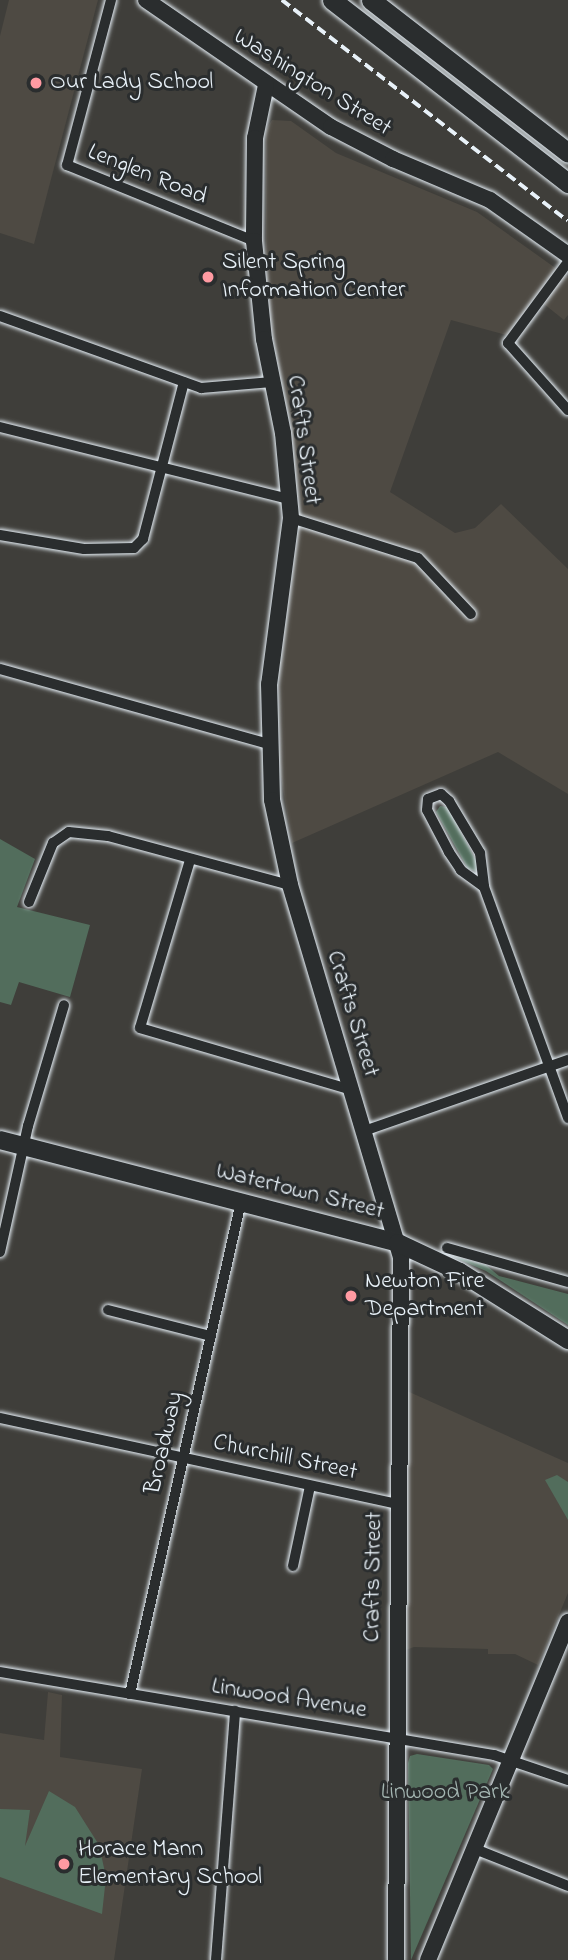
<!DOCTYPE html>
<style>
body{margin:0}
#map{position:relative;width:568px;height:1960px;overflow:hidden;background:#3f3e3a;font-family:"Indie Flower",sans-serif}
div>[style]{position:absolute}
.built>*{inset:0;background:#4e4a43}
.green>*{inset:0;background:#526d5c}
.roads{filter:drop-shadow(0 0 2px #e8f1f8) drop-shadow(0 0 2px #e8f1f8)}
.street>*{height:10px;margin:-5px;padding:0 5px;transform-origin:5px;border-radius:5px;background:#2a2d2e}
.secondary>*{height:16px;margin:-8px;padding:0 8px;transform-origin:8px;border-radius:8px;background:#2a2d2e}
.primary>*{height:18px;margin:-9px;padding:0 9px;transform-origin:9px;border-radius:9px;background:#2a2d2e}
.highway>*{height:19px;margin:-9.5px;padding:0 9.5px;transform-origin:9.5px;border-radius:9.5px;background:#2a2d2e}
.rail>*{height:3.5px;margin-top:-1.75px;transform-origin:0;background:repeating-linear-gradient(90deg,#e8f1f8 0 10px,transparent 0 15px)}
.dots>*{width:19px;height:19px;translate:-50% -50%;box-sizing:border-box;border:4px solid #2a2d2e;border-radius:50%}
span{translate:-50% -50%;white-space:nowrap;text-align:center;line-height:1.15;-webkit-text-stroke:6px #2a2d2e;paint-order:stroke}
.poi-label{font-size:24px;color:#e8f1f8}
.left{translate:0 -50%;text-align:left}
.street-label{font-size:24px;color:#e8f1f8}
.park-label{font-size:24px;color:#a4b6b2}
</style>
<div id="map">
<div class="built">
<i style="clip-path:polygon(9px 0,98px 0,34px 244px,0 233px,0 36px)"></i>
<i style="clip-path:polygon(272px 120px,291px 121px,336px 153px,477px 212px,568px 277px,568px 315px,564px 320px,544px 304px,517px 338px,451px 320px,390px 492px,455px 533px,475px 528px,501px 504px,568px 569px,568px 794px,498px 752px,292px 843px,280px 771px,279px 671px,299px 527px,310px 530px,300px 526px,291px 430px,271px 328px,266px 268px,266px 130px)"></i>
<i style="clip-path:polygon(407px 1391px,568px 1463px,568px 1593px,538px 1665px,515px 1654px,488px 1654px,488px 1649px,414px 1647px,403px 1651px)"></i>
<i style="clip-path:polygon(48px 1692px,62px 1695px,60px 1757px,142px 1769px,114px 1960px,0 1960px,0 1733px,44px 1740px)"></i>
</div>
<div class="green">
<i style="clip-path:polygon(440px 806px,447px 807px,478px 864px,476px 871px,468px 869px,436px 812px)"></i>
<i style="clip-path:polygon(0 839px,35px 859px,17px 907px,90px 925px,70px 997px,19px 982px,11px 1005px,0 1002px)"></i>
<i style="clip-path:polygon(449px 1255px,486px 1265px,499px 1276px,568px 1294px,568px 1325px,486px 1271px)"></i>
<i style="clip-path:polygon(557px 1475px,568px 1482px,568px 1520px,545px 1480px)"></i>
<i style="clip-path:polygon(417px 1754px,489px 1765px,493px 1769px,411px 1960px,408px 1763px,410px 1756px)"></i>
<i style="clip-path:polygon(49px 1791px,75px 1807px,99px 1845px,106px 1877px,102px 1914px,0 1877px,0 1809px,30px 1810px,25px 1846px)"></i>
</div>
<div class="roads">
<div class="street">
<i style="left:111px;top:0;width:171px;rotate:104.9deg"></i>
<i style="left:67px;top:165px;width:202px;rotate:22.1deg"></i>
<i style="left:568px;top:262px;width:101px;rotate:126.5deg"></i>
<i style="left:508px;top:343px;width:90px;rotate:48.2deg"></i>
<i style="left:0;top:316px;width:214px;rotate:19.7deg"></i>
<i style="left:201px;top:388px;width:71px;rotate:-4.8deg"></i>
<i style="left:0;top:427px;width:298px;rotate:14deg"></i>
<i style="left:291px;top:518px;width:133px;rotate:17.5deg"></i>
<i style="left:418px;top:558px;width:77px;rotate:46.6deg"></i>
<i style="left:0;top:535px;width:85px;rotate:9.5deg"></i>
<i style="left:84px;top:549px;width:50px;rotate:-1.1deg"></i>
<i style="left:134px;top:548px;width:13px;rotate:-45deg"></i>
<i style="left:143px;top:539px;width:162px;rotate:-75.4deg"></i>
<i style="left:0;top:669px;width:278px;rotate:15.6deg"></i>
<i style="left:190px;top:860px;width:175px;rotate:106.6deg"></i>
<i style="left:140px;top:1028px;width:221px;rotate:16.3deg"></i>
<i style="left:484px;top:887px;width:29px;rotate:-144deg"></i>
<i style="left:461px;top:870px;width:22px;rotate:-124deg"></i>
<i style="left:449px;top:852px;width:47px;rotate:-117.6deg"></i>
<i style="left:427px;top:810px;width:11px;rotate:-85deg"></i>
<i style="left:428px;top:799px;width:14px;rotate:-21deg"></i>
<i style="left:441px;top:794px;width:11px;rotate:41deg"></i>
<i style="left:449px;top:801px;width:61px;rotate:59.2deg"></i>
<i style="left:480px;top:853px;width:34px;rotate:83deg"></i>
<i style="left:484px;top:887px;width:246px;rotate:70deg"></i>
<i style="left:29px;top:902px;width:64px;rotate:-67.9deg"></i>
<i style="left:53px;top:843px;width:19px;rotate:-35deg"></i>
<i style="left:69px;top:832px;width:39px;rotate:6deg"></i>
<i style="left:108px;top:836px;width:188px;rotate:15.1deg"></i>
<i style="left:364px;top:1131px;width:216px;rotate:-19.2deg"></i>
<i style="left:447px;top:1248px;width:126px;rotate:15.7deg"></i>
<i style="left:0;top:1252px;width:129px;rotate:-77.5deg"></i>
<i style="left:28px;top:1126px;width:126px;rotate:-73.4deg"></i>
<i style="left:108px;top:1310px;width:106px;rotate:14.2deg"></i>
<i style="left:0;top:1418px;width:407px;rotate:12.2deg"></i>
<i style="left:293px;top:1566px;width:82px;rotate:-78deg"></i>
<i style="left:0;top:1672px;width:501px;rotate:9.54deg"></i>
<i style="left:494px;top:1755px;width:78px;rotate:18.7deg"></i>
<i style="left:130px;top:1694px;width:504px;rotate:-77.29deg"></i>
<i style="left:475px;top:1849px;width:100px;rotate:21.7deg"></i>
<i style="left:216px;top:1960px;width:250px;rotate:-85.6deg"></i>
</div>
<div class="secondary">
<i style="left:146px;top:0;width:224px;rotate:34.5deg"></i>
<i style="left:331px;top:127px;width:70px;rotate:27.3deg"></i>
<i style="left:393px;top:159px;width:105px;rotate:22.9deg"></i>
<i style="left:490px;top:200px;width:95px;rotate:35.2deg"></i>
<i style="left:266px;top:85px;width:54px;rotate:101.7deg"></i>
<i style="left:255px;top:138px;width:103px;rotate:90.6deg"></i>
<i style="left:254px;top:241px;width:99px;rotate:84.2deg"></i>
<i style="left:264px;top:339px;width:96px;rotate:78.6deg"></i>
<i style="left:283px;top:433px;width:85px;rotate:84.6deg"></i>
<i style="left:291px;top:518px;width:167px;rotate:97.5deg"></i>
<i style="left:269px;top:684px;width:116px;rotate:88.5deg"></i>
<i style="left:272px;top:800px;width:87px;rotate:78deg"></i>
<i style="left:290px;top:885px;width:389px;rotate:73.4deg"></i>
<i style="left:401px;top:1258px;width:702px;rotate:90.41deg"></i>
<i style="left:428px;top:1960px;width:366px;rotate:-67.5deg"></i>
</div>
<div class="primary">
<i style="left:0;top:1140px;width:411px;rotate:14.5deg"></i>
<i style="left:398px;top:1243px;width:68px;rotate:25.1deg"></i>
<i style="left:460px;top:1272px;width:128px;rotate:32.2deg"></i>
</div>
<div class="highway">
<i style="left:332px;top:0;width:299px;rotate:37.8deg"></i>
<i style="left:371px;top:0;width:249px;rotate:37.8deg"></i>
</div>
</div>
<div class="rail">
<i style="left:282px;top:0;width:361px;rotate:37.7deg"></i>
</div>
<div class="dots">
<i style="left:36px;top:83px;background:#ff9aa2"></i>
<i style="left:208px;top:277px;background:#ff9aa2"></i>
<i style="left:351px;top:1296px;background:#ff9aa2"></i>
<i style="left:64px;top:1864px;background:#ff9aa2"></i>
</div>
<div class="poi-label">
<span class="left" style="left:50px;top:83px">Our Lady School</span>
<span class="left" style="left:222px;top:277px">Silent Spring<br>Information Center</span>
<span class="left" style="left:365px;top:1296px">Newton Fire<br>Department</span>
<span class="left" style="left:78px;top:1864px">Horace Mann<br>Elementary School</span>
</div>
<div class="street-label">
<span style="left:312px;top:83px;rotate:32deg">Washington Street</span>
<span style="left:147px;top:175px;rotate:22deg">Lenglen Road</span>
<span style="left:303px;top:440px;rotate:82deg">Crafts Street</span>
<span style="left:352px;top:1014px;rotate:73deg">Crafts Street</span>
<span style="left:300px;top:1192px;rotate:14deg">Watertown Street</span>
<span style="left:165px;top:1443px;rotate:-77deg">Broadway</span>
<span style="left:285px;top:1458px;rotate:12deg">Churchill Street</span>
<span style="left:374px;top:1577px;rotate:-89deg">Crafts Street</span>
<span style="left:289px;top:1699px;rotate:9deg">Linwood Avenue</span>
</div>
<div class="park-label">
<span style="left:445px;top:1793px">Linwood Park</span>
</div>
</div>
